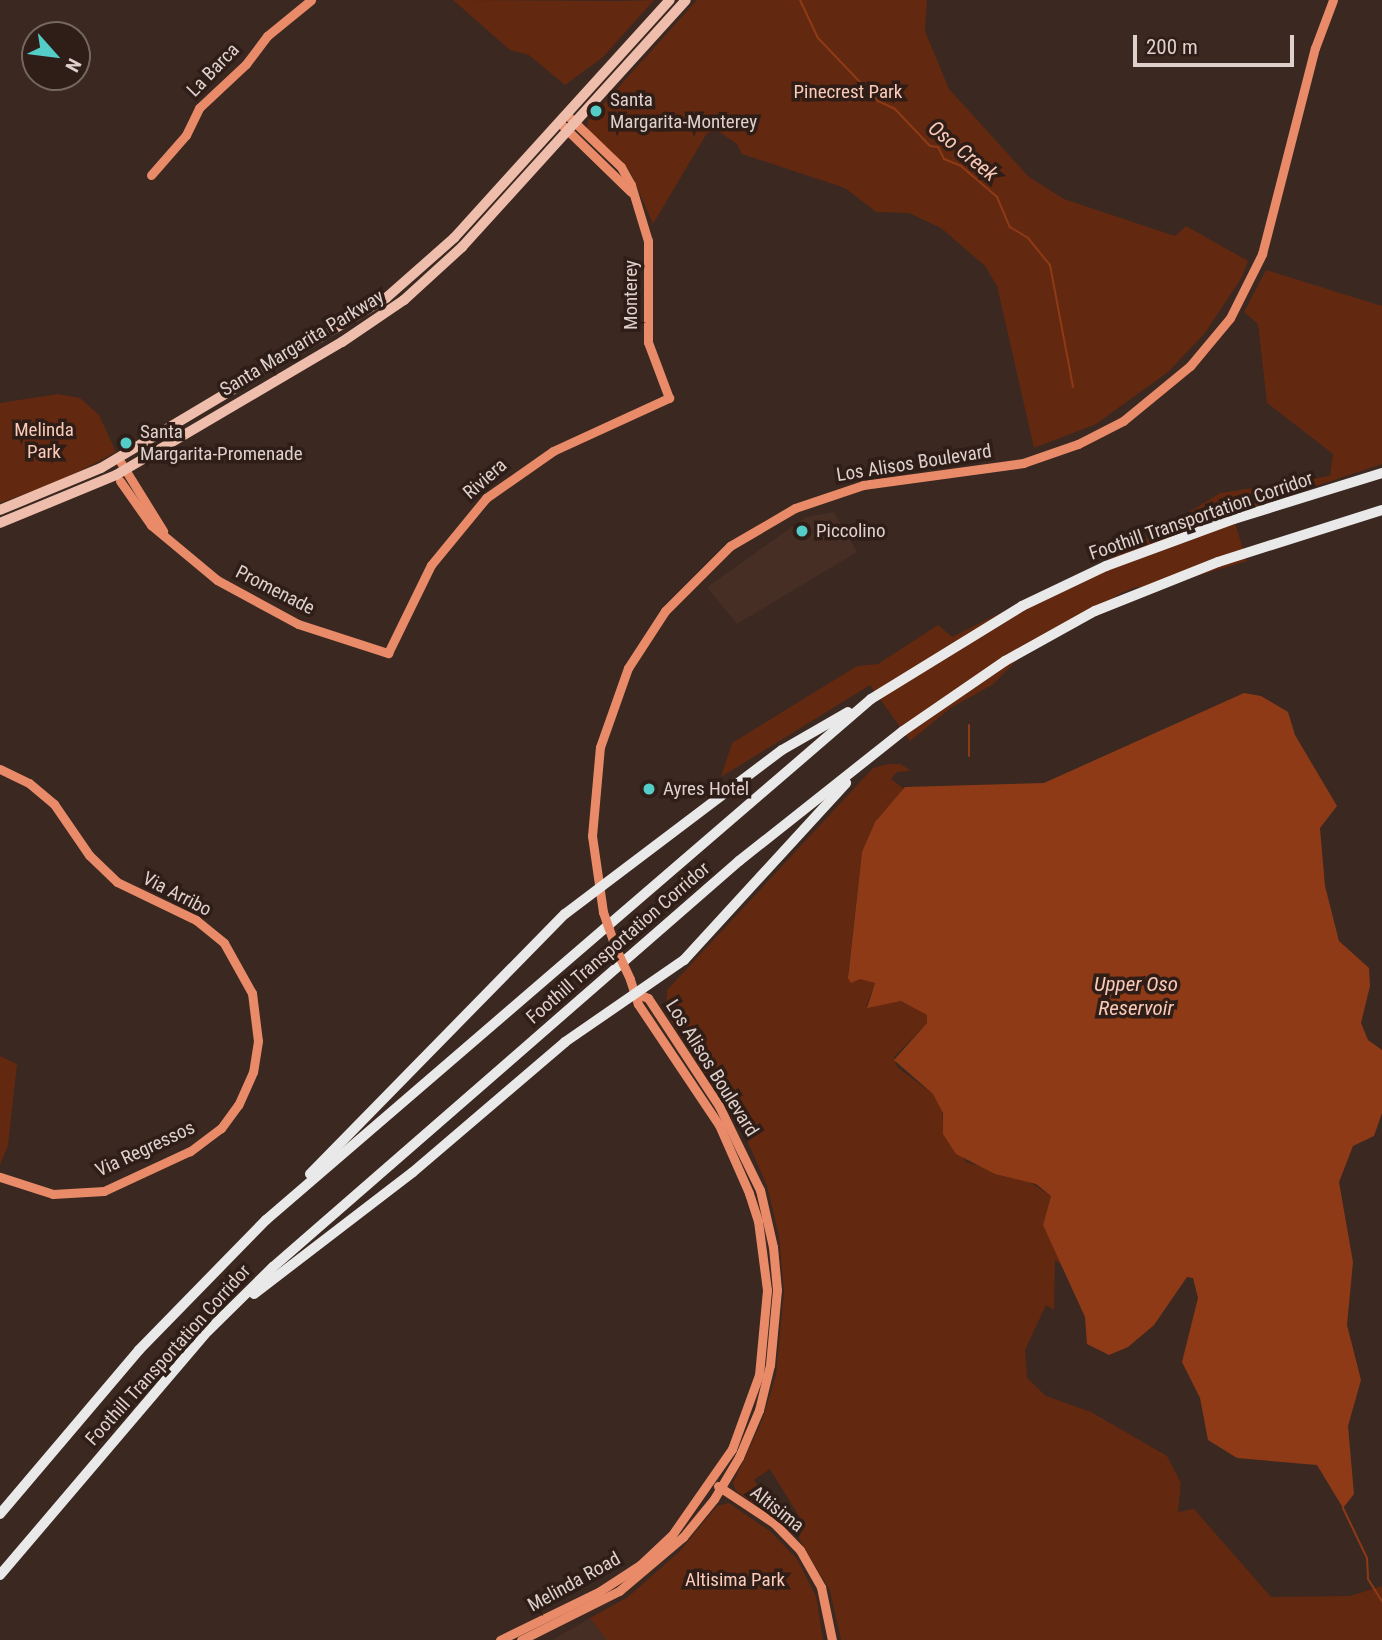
<!DOCTYPE html>
<style>
body{margin:0}
#map{position:relative;width:1382px;height:1640px;overflow:hidden;background:#3a2821;font-family:"Roboto Condensed",sans-serif}
div>[style]{position:absolute}
.built>*{inset:0;background:#472e25}
.green>*{inset:0;background:#632810}
.water>*{inset:0;background:#8f3a16}
.stream>*{height:2px;margin:-1px;padding:0 1px;transform-origin:1px;border-radius:1px;background:#8f3a16}
.secondary>*{height:9px;margin:-4.5px;padding:0 4.5px;transform-origin:4.5px;border-radius:4.5px;background:#e98b68}
.primary>*{height:10px;margin:-5px;padding:0 5px;transform-origin:5px;border-radius:5px;background:#efbdab}
.highway>*{height:10px;margin:-5px;padding:0 5px;transform-origin:5px;border-radius:5px;background:#e9e9e9}
.secondary-bridge>*{height:9px;margin:-4.5px;padding:0 4.5px;transform-origin:4.5px;border-radius:4.5px;background:#e98b68}
.dots>*{width:19px;height:19px;translate:-50% -50%;box-sizing:border-box;border:4px solid #2f1e17;border-radius:50%}
span{translate:-50% -50%;white-space:nowrap;text-align:center;line-height:1.15;-webkit-text-stroke:7px #2f1e17;paint-order:stroke}
.street-label{font-size:19px;color:#ded1cd}
.park-label{font-size:19px;color:#fccab8}
.poi-label{font-size:19px;color:#ded1cd}
.left{translate:0 -50%;text-align:left}
.water-label{font-size:21px;color:#fbc9b7;font-style:italic}
.north{position:absolute;left:21px;top:21px;width:70px;height:70px;box-sizing:border-box;background:#2f1e17;border:2px solid #756660;border-radius:50%;rotate:118deg;font-size:19px;font-weight:700;line-height:28px;text-align:center;color:#ded1cd}
.north::after{content:'';display:block;margin:auto;width:24px;height:32px;background:#54cdc8;clip-path:polygon(50% 0,100% 100%,50% 72%,0 100%)}
.scale{position:absolute;left:1133px;top:35px;width:161px;height:32px;box-sizing:border-box;border:4px solid #ded1cd;border-top:0;padding-left:9px;font-size:21px;line-height:24px;white-space:nowrap;color:#ded1cd;-webkit-text-stroke:5px #2f1e17;paint-order:stroke}
</style>
<div id="map">
<div class="built">
<i style="clip-path:polygon(834px 512px,857px 552px,737px 624px,707px 587px,806px 517px)"></i>
<i style="clip-path:polygon(590px 1618px,607px 1640px,552px 1640px)"></i>
</div>
<div class="green">
<i style="clip-path:polygon(453px 0,620px 1px,654px 0,603px 57px,565px 85px,529px 55px,510px 50px)"></i>
<i style="clip-path:polygon(697px 0,927px 0,925px 31px,949px 89px,1029px 177px,1064px 199px,1175px 236px,1186px 226px,1248px 261px,1242px 277px,1205px 333px,1168px 372px,1096px 424px,1034px 448px,997px 286px,985px 266px,941px 228px,909px 213px,876px 212px,845px 188px,742px 154px,737px 144px,718px 131px,707px 133px,653px 224px,630px 171px,587px 128px,588px 121px)"></i>
<i style="clip-path:polygon(1266px 270px,1382px 306px,1382px 464px,1232px 514px,1247px 561px,1159px 587px,1136px 587px,1121px 593px,1018px 659px,992px 685px,952px 707px,910px 741px,870px 685px,721px 777px,732px 743px,857px 666px,878px 664px,938px 625px,952px 637px,1130px 549px,1220px 493px,1330px 476px,1333px 454px,1267px 403px,1258px 324px,1244px 312px)"></i>
<i style="clip-path:polygon(58px 394px,80px 398px,99px 415px,116px 452px,63px 480px,0 503px,0 403px)"></i>
<i style="clip-path:polygon(888px 764px,901px 764px,911px 771px,897px 772px,891px 779px,904px 789px,875px 822px,862px 852px,848px 974px,875px 983px,866px 1007px,901px 1001px,927px 1015px,927px 1023px,894px 1057px,897px 1067px,933px 1094px,942px 1109px,943px 1128px,966px 1162px,1028px 1181px,1051px 1196px,1043px 1225px,1062px 1265px,1055px 1260px,1054px 1310px,1046px 1305px,1025px 1350px,1027px 1378px,1046px 1396px,1091px 1412px,1167px 1456px,1181px 1483px,1178px 1512px,1194px 1509px,1271px 1597px,1350px 1596px,1382px 1586px,1382px 1640px,841px 1640px,830px 1591px,799px 1539px,803px 1523px,770px 1469px,754px 1480px,769px 1502px,779px 1500px,798px 1526px,796px 1533px,736px 1491px,733px 1483px,762px 1421px,776px 1375px,784px 1292px,779px 1236px,767px 1186px,747px 1140px,666px 1013px,667px 990px,873px 768px)"></i>
<i style="clip-path:polygon(0 1056px,17px 1064px,8px 1145px,0 1165px)"></i>
<i style="clip-path:polygon(729px 1503px,771px 1532px,797px 1559px,816px 1596px,823px 1640px,607px 1640px,590px 1618px,628px 1597px,680px 1551px,717px 1506px)"></i>
</div>
<div class="water">
<i style="clip-path:polygon(1244px 693px,1261px 696px,1288px 712px,1295px 735px,1337px 806px,1320px 828px,1325px 886px,1339px 941px,1369px 968px,1370px 986px,1361px 1023px,1368px 1040px,1382px 1050px,1382px 1113px,1374px 1136px,1353px 1146px,1339px 1182px,1353px 1262px,1347px 1325px,1361px 1380px,1348px 1426px,1354px 1494px,1343px 1508px,1317px 1465px,1237px 1458px,1208px 1440px,1200px 1398px,1182px 1362px,1198px 1298px,1193px 1278px,1187px 1277px,1154px 1325px,1128px 1347px,1109px 1355px,1087px 1344px,1085px 1317px,1043px 1225px,1051px 1196px,1036px 1184px,995px 1174px,956px 1154px,943px 1134px,943px 1113px,933px 1094px,894px 1060px,927px 1023px,927px 1015px,901px 1001px,867px 1008px,875px 983px,860px 979px,851px 983px,848px 978px,862px 852px,875px 822px,905px 787px,1044px 783px)"></i>
</div>
<div class="stream">
<i style="left:800px;top:0;width:42px;rotate:64.7deg"></i>
<i style="left:818px;top:38px;width:87px;rotate:46.4deg"></i>
<i style="left:878px;top:101px;width:19px;rotate:25deg"></i>
<i style="left:895px;top:109px;width:51px;rotate:46.6deg"></i>
<i style="left:930px;top:146px;width:8px;rotate:7deg"></i>
<i style="left:938px;top:147px;width:13px;rotate:63deg"></i>
<i style="left:944px;top:159px;width:18px;rotate:22deg"></i>
<i style="left:961px;top:166px;width:48px;rotate:40.7deg"></i>
<i style="left:997px;top:197px;width:33px;rotate:67deg"></i>
<i style="left:1010px;top:227px;width:21px;rotate:31deg"></i>
<i style="left:1028px;top:238px;width:35px;rotate:51deg"></i>
<i style="left:1050px;top:265px;width:124px;rotate:79.3deg"></i>
<i style="left:969px;top:725px;width:31px;rotate:90deg"></i>
<i style="left:1343px;top:1508px;width:55px;rotate:64.4deg"></i>
<i style="left:1367px;top:1558px;width:21px;rotate:87deg"></i>
<i style="left:1368px;top:1579px;width:26px;rotate:58deg"></i>
</div>
<div class="secondary">
<i style="left:559px;top:122px;width:100px;rotate:44.2deg"></i>
<i style="left:151px;top:175px;width:53px;rotate:-48.8deg"></i>
<i style="left:186px;top:135px;width:30px;rotate:-64deg"></i>
<i style="left:199px;top:108px;width:64px;rotate:-43.1deg"></i>
<i style="left:246px;top:64px;width:35px;rotate:-53deg"></i>
<i style="left:267px;top:36px;width:57px;rotate:-39.3deg"></i>
<i style="left:118px;top:458px;width:86px;rotate:58.3deg"></i>
<i style="left:120px;top:481px;width:54px;rotate:54.8deg"></i>
<i style="left:151px;top:525px;width:86px;rotate:39.8deg"></i>
<i style="left:217px;top:580px;width:92px;rotate:28.5deg"></i>
<i style="left:298px;top:624px;width:95px;rotate:17.9deg"></i>
<i style="left:388px;top:653px;width:98px;rotate:-64deg"></i>
<i style="left:431px;top:565px;width:87px;rotate:-50.6deg"></i>
<i style="left:486px;top:498px;width:82px;rotate:-35deg"></i>
<i style="left:553px;top:451px;width:128px;rotate:-24.6deg"></i>
<i style="left:669px;top:398px;width:60px;rotate:-110.6deg"></i>
<i style="left:648px;top:342px;width:101px;rotate:-90deg"></i>
<i style="left:648px;top:241px;width:59px;rotate:-106.9deg"></i>
<i style="left:631px;top:185px;width:21px;rotate:-119deg"></i>
<i style="left:621px;top:167px;width:76px;rotate:-136.1deg"></i>
<i style="left:0;top:769px;width:32px;rotate:26deg"></i>
<i style="left:29px;top:783px;width:33px;rotate:40deg"></i>
<i style="left:54px;top:804px;width:62px;rotate:55.5deg"></i>
<i style="left:89px;top:855px;width:39px;rotate:44deg"></i>
<i style="left:117px;top:882px;width:88px;rotate:25.7deg"></i>
<i style="left:196px;top:920px;width:36px;rotate:39deg"></i>
<i style="left:224px;top:943px;width:57px;rotate:60.8deg"></i>
<i style="left:252px;top:993px;width:48px;rotate:82.9deg"></i>
<i style="left:258px;top:1041px;width:31px;rotate:99deg"></i>
<i style="left:253px;top:1072px;width:36px;rotate:114deg"></i>
<i style="left:238px;top:1105px;width:29px;rotate:126deg"></i>
<i style="left:221px;top:1128px;width:39px;rotate:143deg"></i>
<i style="left:190px;top:1151px;width:95px;rotate:155.1deg"></i>
<i style="left:104px;top:1191px;width:51px;rotate:176.6deg"></i>
<i style="left:53px;top:1194px;width:56px;rotate:-162.2deg"></i>
<i style="left:603px;top:912px;width:77px;rotate:-98.2deg"></i>
<i style="left:592px;top:836px;width:89px;rotate:-84.9deg"></i>
<i style="left:600px;top:747px;width:84px;rotate:-70.5deg"></i>
<i style="left:628px;top:668px;width:68px;rotate:-57deg"></i>
<i style="left:665px;top:611px;width:92px;rotate:-45deg"></i>
<i style="left:730px;top:546px;width:75px;rotate:-30.3deg"></i>
<i style="left:795px;top:508px;width:72px;rotate:-18.7deg"></i>
<i style="left:863px;top:485px;width:162px;rotate:-7.8deg"></i>
<i style="left:1023px;top:463px;width:58px;rotate:-19.1deg"></i>
<i style="left:1078px;top:444px;width:51px;rotate:-27.1deg"></i>
<i style="left:1123px;top:421px;width:87px;rotate:-39.4deg"></i>
<i style="left:1190px;top:366px;width:62px;rotate:-50.2deg"></i>
<i style="left:1230px;top:318px;width:72px;rotate:-63.4deg"></i>
<i style="left:1262px;top:254px;width:213px;rotate:-75.6deg"></i>
<i style="left:1315px;top:48px;width:51px;rotate:-69.4deg"></i>
<i style="left:609px;top:929px;width:21px;rotate:71deg"></i>
<i style="left:718px;top:1486px;width:67px;rotate:33.5deg"></i>
<i style="left:774px;top:1523px;width:37px;rotate:46deg"></i>
<i style="left:800px;top:1550px;width:43px;rotate:60.4deg"></i>
<i style="left:821px;top:1587px;width:54px;rotate:78.3deg"></i>
<i style="left:500px;top:1640px;width:111px;rotate:-26.1deg"></i>
<i style="left:600px;top:1591px;width:48px;rotate:-33deg"></i>
<i style="left:640px;top:1565px;width:44px;rotate:-43.2deg"></i>
<i style="left:672px;top:1535px;width:105px;rotate:-55.1deg"></i>
<i style="left:732px;top:1449px;width:79px;rotate:-70deg"></i>
<i style="left:759px;top:1375px;width:85px;rotate:-84.6deg"></i>
<i style="left:767px;top:1290px;width:70px;rotate:-97.4deg"></i>
<i style="left:758px;top:1221px;width:29px;rotate:-108deg"></i>
<i style="left:749px;top:1193px;width:74px;rotate:-113.8deg"></i>
<i style="left:719px;top:1125px;width:146px;rotate:-123.8deg"></i>
<i style="left:638px;top:1004px;width:26px;rotate:-108deg"></i>
<i style="left:521px;top:1640px;width:110px;rotate:-26.6deg"></i>
<i style="left:619px;top:1591px;width:84px;rotate:-40.2deg"></i>
<i style="left:683px;top:1537px;width:49px;rotate:-50.8deg"></i>
<i style="left:714px;top:1499px;width:49px;rotate:-59.2deg"></i>
<i style="left:739px;top:1457px;width:51px;rotate:-66.9deg"></i>
<i style="left:759px;top:1410px;width:46px;rotate:-76.3deg"></i>
<i style="left:770px;top:1365px;width:75px;rotate:-84.7deg"></i>
<i style="left:777px;top:1290px;width:43px;rotate:-95.3deg"></i>
<i style="left:773px;top:1247px;width:58px;rotate:-102.8deg"></i>
<i style="left:760px;top:1190px;width:93px;rotate:-116deg"></i>
<i style="left:719px;top:1106px;width:129px;rotate:-123.3deg"></i>
<i style="left:648px;top:998px;width:11px;rotate:-158deg"></i>
</div>
<div class="primary">
<i style="left:0;top:510px;width:109px;rotate:-22.6deg"></i>
<i style="left:101px;top:468px;width:332px;rotate:-30.8deg"></i>
<i style="left:386px;top:298px;width:91px;rotate:-41.4deg"></i>
<i style="left:454px;top:238px;width:321px;rotate:-47.8deg"></i>
<i style="left:0;top:523px;width:126px;rotate:-22.5deg"></i>
<i style="left:116px;top:475px;width:262px;rotate:-30.5deg"></i>
<i style="left:342px;top:342px;width:75px;rotate:-34.1deg"></i>
<i style="left:404px;top:300px;width:79px;rotate:-42.4deg"></i>
<i style="left:462px;top:247px;width:333px;rotate:-47.8deg"></i>
</div>
<div class="highway">
<i style="left:310px;top:1174px;width:364px;rotate:-45.6deg"></i>
<i style="left:565px;top:914px;width:272px;rotate:-37.1deg"></i>
<i style="left:782px;top:750px;width:76px;rotate:-29.9deg"></i>
<i style="left:254px;top:1294px;width:200px;rotate:-37.5deg"></i>
<i style="left:413px;top:1172px;width:200px;rotate:-40.5deg"></i>
<i style="left:565px;top:1042px;width:145px;rotate:-34.6deg"></i>
<i style="left:684px;top:960px;width:240px;rotate:-47.5deg"></i>
<i style="left:0;top:1514px;width:215px;rotate:-49.7deg"></i>
<i style="left:139px;top:1350px;width:182px;rotate:-45.7deg"></i>
<i style="left:266px;top:1220px;width:798px;rotate:-40.73deg"></i>
<i style="left:871px;top:699px;width:177px;rotate:-31.6deg"></i>
<i style="left:1022px;top:606px;width:93px;rotate:-25.5deg"></i>
<i style="left:1106px;top:566px;width:136px;rotate:-20.2deg"></i>
<i style="left:1234px;top:519px;width:155px;rotate:-17.3deg"></i>
<i style="left:0;top:1575px;width:321px;rotate:-49.6deg"></i>
<i style="left:208px;top:1331px;width:91px;rotate:-44.6deg"></i>
<i style="left:273px;top:1267px;width:618px;rotate:-41.06deg"></i>
<i style="left:739px;top:861px;width:209px;rotate:-38.4deg"></i>
<i style="left:903px;top:731px;width:124px;rotate:-34.5deg"></i>
<i style="left:1005px;top:661px;width:103px;rotate:-29.1deg"></i>
<i style="left:1095px;top:611px;width:132px;rotate:-21.7deg"></i>
<i style="left:1218px;top:562px;width:172px;rotate:-17.6deg"></i>
</div>
<div class="secondary-bridge">
<i style="left:603px;top:912px;width:18px;rotate:71deg"></i>
<i style="left:616px;top:949px;width:33px;rotate:65deg"></i>
</div>
<div class="dots">
<i style="left:596px;top:111px;background:#54cdc8"></i>
<i style="left:126px;top:443px;background:#54cdc8"></i>
<i style="left:802px;top:531px;background:#54cdc8"></i>
<i style="left:649px;top:789px;background:#54cdc8"></i>
</div>
<div class="street-label">
<span style="left:213px;top:70px;rotate:-46deg">La Barca</span>
<span style="left:631px;top:295px;rotate:-90deg">Monterey</span>
<span style="left:302px;top:343px;rotate:-31deg">Santa Margarita Parkway</span>
<span style="left:914px;top:463px;rotate:-9deg">Los Alisos Boulevard</span>
<span style="left:485px;top:479px;rotate:-41deg">Riviera</span>
<span style="left:1201px;top:516px;rotate:-19deg">Foothill Transportation Corridor</span>
<span style="left:275px;top:590px;rotate:27deg">Promenade</span>
<span style="left:177px;top:894px;rotate:27deg">Via Arribo</span>
<span style="left:618px;top:943px;rotate:-41deg">Foothill Transportation Corridor</span>
<span style="left:712px;top:1068px;rotate:58deg">Los Alisos Boulevard</span>
<span style="left:145px;top:1149px;rotate:-25deg">Via Regressos</span>
<span style="left:168px;top:1355px;rotate:-48deg">Foothill Transportation Corridor</span>
<span style="left:777px;top:1509px;rotate:38deg">Altisima</span>
<span style="left:574px;top:1582px;rotate:-29deg">Melinda Road</span>
</div>
<div class="park-label">
<span style="left:848px;top:92px">Pinecrest Park</span>
<span style="left:44px;top:441px">Melinda<br>Park</span>
<span style="left:735px;top:1580px">Altisima Park</span>
</div>
<div class="poi-label">
<span class="left" style="left:610px;top:111px">Santa<br>Margarita-Monterey</span>
<span class="left" style="left:140px;top:443px">Santa<br>Margarita-Promenade</span>
<span class="left" style="left:816px;top:531px">Piccolino</span>
<span class="left" style="left:663px;top:789px">Ayres Hotel</span>
</div>
<div class="water-label">
<span style="left:963px;top:151px;rotate:39deg">Oso Creek</span>
<span style="left:1136px;top:996px">Upper Oso<br>Reservoir</span>
</div>
<div class="north">N</div>
<div class="scale">200 m</div>
</div>
